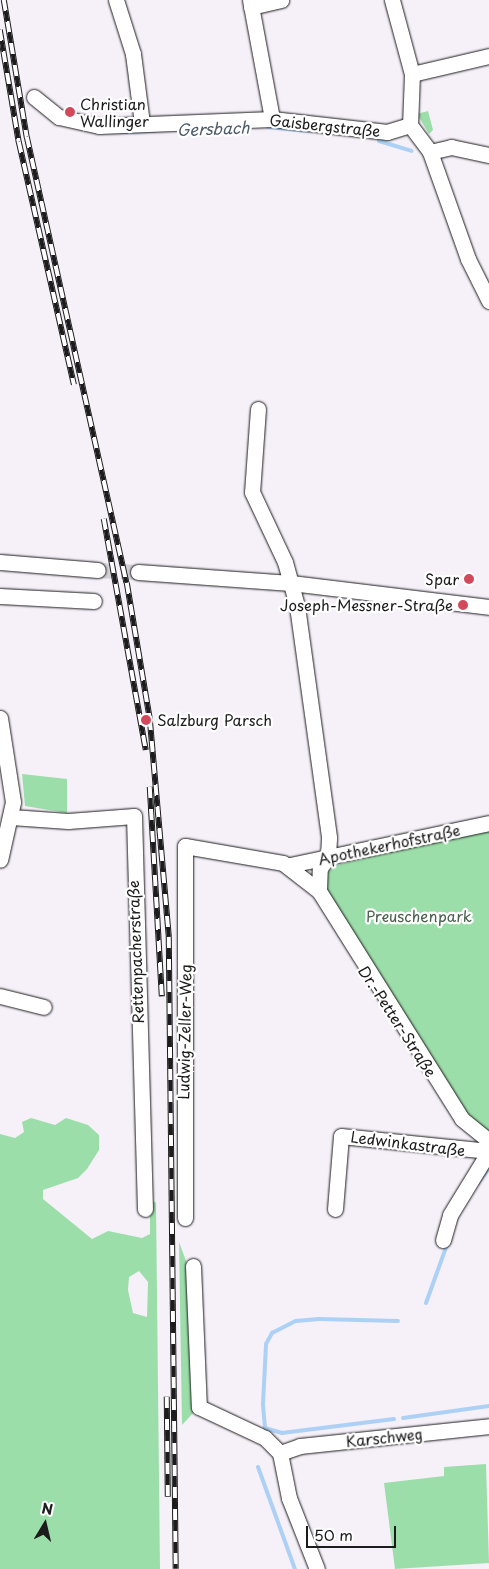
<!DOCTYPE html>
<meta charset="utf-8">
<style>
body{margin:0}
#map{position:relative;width:489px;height:1569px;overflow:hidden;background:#f6f0f9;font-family:"Playpen Sans",sans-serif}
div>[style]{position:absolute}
.green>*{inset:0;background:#9cdea9}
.stream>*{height:4px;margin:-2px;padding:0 2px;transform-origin:2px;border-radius:2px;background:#acd1f5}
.minor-tunnel>*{height:15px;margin-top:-7.5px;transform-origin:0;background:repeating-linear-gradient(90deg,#d5d0d8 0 15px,transparent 0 23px)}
.roads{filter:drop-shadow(0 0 1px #1c1c1c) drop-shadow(0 0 1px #1c1c1c)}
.minor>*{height:15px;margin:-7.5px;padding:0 7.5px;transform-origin:7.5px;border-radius:7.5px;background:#fff}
.rail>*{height:5.5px;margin-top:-2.75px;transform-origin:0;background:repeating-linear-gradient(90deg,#fff 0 11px,#1c1c1c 0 22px);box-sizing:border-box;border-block:1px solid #1c1c1c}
.dots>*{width:14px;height:14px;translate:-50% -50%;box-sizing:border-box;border:2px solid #fff;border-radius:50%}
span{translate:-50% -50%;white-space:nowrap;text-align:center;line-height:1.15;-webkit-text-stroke:4.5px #fff;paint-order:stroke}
.poi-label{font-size:15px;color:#1c1c1c}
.left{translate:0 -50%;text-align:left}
.right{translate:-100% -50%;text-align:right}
.street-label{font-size:15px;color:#1c1c1c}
.park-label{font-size:15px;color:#49604d}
.water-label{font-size:16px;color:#4e5b68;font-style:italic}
.north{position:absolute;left:20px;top:1499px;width:50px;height:50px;-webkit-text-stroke:4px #fff;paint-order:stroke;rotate:9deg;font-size:14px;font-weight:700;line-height:20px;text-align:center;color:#1c1c1c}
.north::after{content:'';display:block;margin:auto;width:18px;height:22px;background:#1c1c1c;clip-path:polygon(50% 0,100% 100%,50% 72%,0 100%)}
.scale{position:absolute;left:306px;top:1526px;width:90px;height:22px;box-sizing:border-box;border:2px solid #1c1c1c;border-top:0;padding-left:6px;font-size:15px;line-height:18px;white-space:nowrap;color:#1c1c1c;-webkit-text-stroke:4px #fff;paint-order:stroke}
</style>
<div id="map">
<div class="green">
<i style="clip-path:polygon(428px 111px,433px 130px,429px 134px,417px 114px)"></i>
<i style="clip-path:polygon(22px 774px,67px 779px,67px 813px,25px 806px)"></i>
<i style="clip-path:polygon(489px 828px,489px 1135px,479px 1143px,323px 897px,322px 880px,333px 866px)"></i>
<i style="clip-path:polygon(evenodd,31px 1118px,55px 1125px,66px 1118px,88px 1125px,99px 1135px,99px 1150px,87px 1169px,78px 1178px,43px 1190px,43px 1199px,92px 1239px,108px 1231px,142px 1238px,150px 1234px,150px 1205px,152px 1200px,156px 1203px,160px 1569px,0 1569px,0 1134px,15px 1138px,24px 1132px,22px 1122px,31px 1118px,139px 1271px,148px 1282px,147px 1317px,133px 1313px,128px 1290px,129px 1277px,139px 1271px)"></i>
<i style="clip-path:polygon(179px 1242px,192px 1277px,191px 1402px,195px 1411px,182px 1425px)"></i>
<i style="clip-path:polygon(486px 1464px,489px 1563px,395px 1569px,384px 1483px,444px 1476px,444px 1467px)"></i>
</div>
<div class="stream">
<i style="left:268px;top:127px;width:40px;rotate:5.7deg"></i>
<i style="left:121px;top:132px;width:33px;rotate:-2deg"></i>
<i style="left:379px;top:141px;width:34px;rotate:17deg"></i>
<i style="left:478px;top:1183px;width:19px;rotate:-54deg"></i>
<i style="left:426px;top:1303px;width:65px;rotate:-70.2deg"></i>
<i style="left:403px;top:1418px;width:87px;rotate:-7.9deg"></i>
<i style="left:394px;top:1419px;width:113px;rotate:172.9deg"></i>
<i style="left:282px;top:1433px;width:18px;rotate:-164deg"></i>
<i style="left:265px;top:1428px;width:24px;rotate:-95deg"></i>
<i style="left:263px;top:1404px;width:60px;rotate:-87.1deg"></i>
<i style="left:266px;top:1344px;width:13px;rotate:-61deg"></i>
<i style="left:272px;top:1333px;width:27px;rotate:-27deg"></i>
<i style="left:296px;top:1321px;width:23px;rotate:-5deg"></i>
<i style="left:319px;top:1319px;width:79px;rotate:1.5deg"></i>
<i style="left:258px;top:1467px;width:109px;rotate:70.1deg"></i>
</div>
<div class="minor-tunnel">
<i style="left:98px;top:570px;width:40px;rotate:2.9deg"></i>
</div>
<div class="roads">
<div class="minor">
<i style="left:116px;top:0;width:57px;rotate:72.5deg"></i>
<i style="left:133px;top:54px;width:70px;rotate:82.6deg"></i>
<i style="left:250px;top:0;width:121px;rotate:79.5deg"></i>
<i style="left:392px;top:0;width:77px;rotate:74.9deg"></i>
<i style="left:412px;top:74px;width:51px;rotate:92.2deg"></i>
<i style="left:251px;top:7px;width:31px;rotate:-13deg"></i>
<i style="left:412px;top:74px;width:79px;rotate:-13.2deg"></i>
<i style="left:34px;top:97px;width:32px;rotate:39deg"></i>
<i style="left:59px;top:117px;width:41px;rotate:12.7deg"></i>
<i style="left:99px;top:126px;width:173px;rotate:-2.3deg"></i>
<i style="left:272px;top:119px;width:116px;rotate:6.4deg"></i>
<i style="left:387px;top:132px;width:24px;rotate:-17deg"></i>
<i style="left:410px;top:125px;width:34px;rotate:53deg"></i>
<i style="left:430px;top:152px;width:114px;rotate:70.4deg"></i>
<i style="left:468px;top:259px;width:47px;rotate:63.4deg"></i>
<i style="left:430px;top:152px;width:22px;rotate:-13deg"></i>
<i style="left:451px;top:147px;width:39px;rotate:12deg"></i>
<i style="left:258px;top:409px;width:83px;rotate:94.1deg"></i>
<i style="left:252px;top:492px;width:77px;rotate:64.8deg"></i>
<i style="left:285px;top:562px;width:46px;rotate:74.7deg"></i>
<i style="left:297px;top:606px;width:234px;rotate:82.1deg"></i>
<i style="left:329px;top:838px;width:19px;rotate:93deg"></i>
<i style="left:0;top:562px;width:98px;rotate:4.7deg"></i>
<i style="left:138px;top:572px;width:153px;rotate:4.1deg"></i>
<i style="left:291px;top:583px;width:199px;rotate:6.9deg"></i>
<i style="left:0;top:596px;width:94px;rotate:3deg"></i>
<i style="left:0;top:718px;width:85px;rotate:81.2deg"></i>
<i style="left:13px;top:802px;width:59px;rotate:102.6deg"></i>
<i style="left:11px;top:817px;width:57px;rotate:4deg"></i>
<i style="left:68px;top:821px;width:66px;rotate:-4.3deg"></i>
<i style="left:134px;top:816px;width:393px;rotate:88.4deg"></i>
<i style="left:290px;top:865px;width:203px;rotate:-11.9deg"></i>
<i style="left:319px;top:891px;width:23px;rotate:-88deg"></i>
<i style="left:320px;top:868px;width:14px;rotate:-54deg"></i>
<i style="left:0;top:996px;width:45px;rotate:14deg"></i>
<i style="left:335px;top:1209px;width:73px;rotate:-85.3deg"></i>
<i style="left:341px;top:1136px;width:149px;rotate:5.8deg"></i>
<i style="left:185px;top:1218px;width:372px;rotate:-90deg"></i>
<i style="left:185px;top:846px;width:99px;rotate:9.8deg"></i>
<i style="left:283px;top:863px;width:46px;rotate:37.9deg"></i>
<i style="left:319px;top:891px;width:269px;rotate:57.9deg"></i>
<i style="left:462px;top:1119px;width:35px;rotate:39deg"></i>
<i style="left:443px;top:1240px;width:26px;rotate:-74deg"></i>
<i style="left:450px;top:1215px;width:73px;rotate:-58.5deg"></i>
<i style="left:193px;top:1266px;width:141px;rotate:87.6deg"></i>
<i style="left:199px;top:1407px;width:73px;rotate:25.2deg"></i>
<i style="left:265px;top:1438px;width:21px;rotate:45deg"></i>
<i style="left:280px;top:1453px;width:46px;rotate:78.7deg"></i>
<i style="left:289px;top:1498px;width:76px;rotate:68.5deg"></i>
<i style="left:280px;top:1453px;width:21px;rotate:-19deg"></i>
<i style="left:300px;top:1446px;width:190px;rotate:-6deg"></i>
</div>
</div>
<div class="rail">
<i style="left:4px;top:0;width:139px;rotate:80.5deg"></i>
<i style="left:27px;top:137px;width:457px;rotate:77.4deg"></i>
<i style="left:127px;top:583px;width:138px;rotate:80.4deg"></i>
<i style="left:150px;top:719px;width:219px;rotate:85deg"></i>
<i style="left:169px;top:937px;width:632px;rotate:89.37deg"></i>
<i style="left:0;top:30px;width:114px;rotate:80.4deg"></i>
<i style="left:19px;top:142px;width:249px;rotate:77.2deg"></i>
<i style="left:104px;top:519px;width:235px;rotate:79.7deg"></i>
<i style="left:150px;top:787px;width:210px;rotate:86.7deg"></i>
<i style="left:167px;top:1397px;width:100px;rotate:89.4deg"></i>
</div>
<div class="dots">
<i style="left:70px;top:112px;background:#d1495b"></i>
<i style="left:469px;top:579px;background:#d1495b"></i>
<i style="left:463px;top:605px;background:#d1495b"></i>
<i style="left:146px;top:720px;background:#d1495b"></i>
</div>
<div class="poi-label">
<span class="left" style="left:80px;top:112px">Christian<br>Wallinger</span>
<span class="right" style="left:459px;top:579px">Spar</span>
<span class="right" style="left:453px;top:605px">Joseph-Messner-Straße</span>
<span class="left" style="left:157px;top:720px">Salzburg Parsch</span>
</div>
<div class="street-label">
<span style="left:325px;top:125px;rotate:6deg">Gaisbergstraße</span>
<span style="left:389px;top:844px;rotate:-12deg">Apothekerhofstraße</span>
<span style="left:135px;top:952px;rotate:-92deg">Rettenpacherstraße</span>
<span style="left:398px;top:1021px;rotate:57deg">Dr.-Petter-Straße</span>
<span style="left:184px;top:1032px;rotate:-89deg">Ludwig-Zeller-Weg</span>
<span style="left:408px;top:1143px;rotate:7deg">Ledwinkastraße</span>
<span style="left:384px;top:1437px;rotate:-6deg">Karschweg</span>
</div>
<div class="park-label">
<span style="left:419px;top:916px">Preuschenpark</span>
</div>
<div class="water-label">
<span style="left:213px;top:128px;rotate:-2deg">Gersbach</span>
</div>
<div class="north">N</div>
<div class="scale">50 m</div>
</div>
